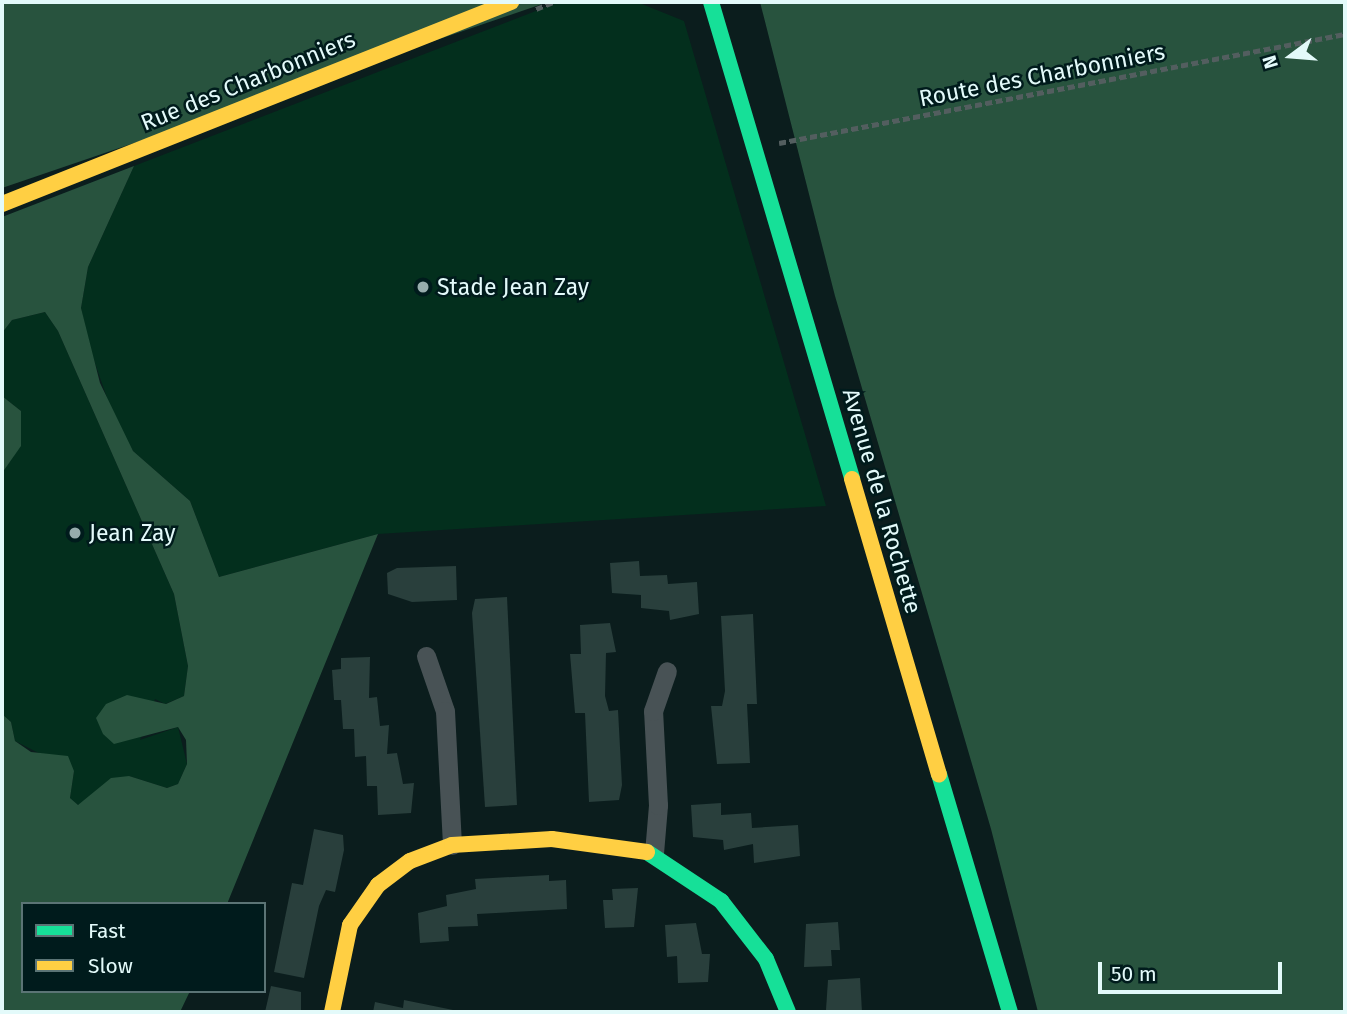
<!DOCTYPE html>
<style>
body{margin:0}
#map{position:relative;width:1347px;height:1014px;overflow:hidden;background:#0b1d1d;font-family:"Fira Sans",sans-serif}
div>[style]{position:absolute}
.green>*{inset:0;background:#032f1d}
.forest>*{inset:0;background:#28533e}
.building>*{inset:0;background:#293f3c}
.path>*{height:4.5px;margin-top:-2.25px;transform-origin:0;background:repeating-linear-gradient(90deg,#535e5f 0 7px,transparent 0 10.5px)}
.street>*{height:19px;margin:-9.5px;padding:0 9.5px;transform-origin:9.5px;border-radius:9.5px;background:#485255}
.fast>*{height:16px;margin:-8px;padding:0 8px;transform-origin:8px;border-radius:8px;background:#16e098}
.slow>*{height:16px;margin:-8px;padding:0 8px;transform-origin:8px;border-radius:8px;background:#ffcf43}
.dots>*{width:19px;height:19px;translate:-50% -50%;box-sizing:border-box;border:4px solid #001b1c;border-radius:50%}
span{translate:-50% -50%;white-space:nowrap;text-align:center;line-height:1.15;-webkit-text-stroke:5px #001b1c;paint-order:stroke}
.street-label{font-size:23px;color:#e3fafa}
.poi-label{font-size:23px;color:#e3fafa}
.left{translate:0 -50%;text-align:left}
.frame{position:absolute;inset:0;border:4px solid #e3fafa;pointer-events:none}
.legend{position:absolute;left:21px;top:902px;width:245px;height:91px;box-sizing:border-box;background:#001b1c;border:2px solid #5b7475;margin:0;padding:9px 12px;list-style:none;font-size:21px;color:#e3fafa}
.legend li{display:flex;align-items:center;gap:14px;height:35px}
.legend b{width:35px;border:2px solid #5b7475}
.north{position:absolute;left:1256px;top:21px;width:70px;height:70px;-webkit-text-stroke:5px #001b1c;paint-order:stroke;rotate:254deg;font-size:19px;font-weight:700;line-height:28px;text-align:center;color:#e3fafa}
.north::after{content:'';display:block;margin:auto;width:24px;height:32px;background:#e3fafa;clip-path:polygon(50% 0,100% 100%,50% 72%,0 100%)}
.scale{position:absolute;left:1098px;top:962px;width:184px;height:32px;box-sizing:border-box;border:4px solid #e3fafa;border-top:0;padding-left:9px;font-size:21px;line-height:24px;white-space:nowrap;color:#e3fafa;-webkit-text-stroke:5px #001b1c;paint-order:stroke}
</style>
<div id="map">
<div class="green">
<i style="clip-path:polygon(559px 2px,637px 2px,684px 21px,826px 506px,378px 534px,219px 577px,190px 501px,133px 451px,114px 418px,89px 346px,81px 308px,88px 267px,134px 166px)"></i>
<i style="clip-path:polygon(45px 312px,58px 331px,174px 594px,188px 666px,184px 696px,165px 704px,155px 699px,140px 740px,178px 727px,187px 764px,178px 784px,167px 788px,129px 776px,78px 805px,70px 798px,74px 771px,15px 741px,11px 722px,2px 714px,2px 473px,21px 411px,2px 396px,2px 333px,12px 320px)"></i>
</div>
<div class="forest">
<i style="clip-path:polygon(2px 2px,548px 2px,2px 188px)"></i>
<i style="clip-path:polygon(760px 2px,1345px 2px,1345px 1012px,1038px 1012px,991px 829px,835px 296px)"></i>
<i style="clip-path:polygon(134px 166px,88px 267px,81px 308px,100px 383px,133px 451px,190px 501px,219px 577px,378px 534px,227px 904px,23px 904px,23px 991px,190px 991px,180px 1012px,2px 1012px,2px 714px,11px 722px,15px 741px,31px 752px,68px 756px,74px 771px,70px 798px,78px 805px,111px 778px,129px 776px,167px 788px,178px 784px,187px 764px,186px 740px,178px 727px,114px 744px,103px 734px,96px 718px,106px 704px,127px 695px,166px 704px,184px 696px,188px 666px,174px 594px,58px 331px,45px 312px,12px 320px,2px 333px,2px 217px)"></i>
<i style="clip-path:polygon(2px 396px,21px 411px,21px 446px,2px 473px)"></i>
</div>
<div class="building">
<i style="clip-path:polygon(639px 561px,640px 576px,667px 575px,668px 584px,697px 582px,699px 614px,670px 620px,669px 611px,641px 608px,641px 595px,612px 593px,610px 563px)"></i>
<i style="clip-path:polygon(456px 566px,457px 600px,412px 602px,388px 594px,387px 573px,397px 568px)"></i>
<i style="clip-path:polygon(507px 597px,517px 805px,485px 807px,472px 613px,475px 599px)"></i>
<i style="clip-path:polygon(753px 614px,757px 704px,747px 704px,750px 763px,717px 764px,711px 706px,722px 706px,725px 691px,721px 616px)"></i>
<i style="clip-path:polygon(610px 623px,616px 652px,606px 653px,605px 696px,609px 711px,618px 710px,622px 785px,619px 800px,589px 802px,585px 713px,575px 713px,570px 654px,581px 654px,580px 625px)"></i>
<i style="clip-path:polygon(370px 657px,369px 698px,377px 697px,380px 726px,389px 725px,387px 754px,397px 753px,403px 784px,414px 783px,411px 813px,378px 815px,377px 786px,367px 786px,366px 756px,355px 757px,354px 729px,343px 729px,341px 700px,334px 700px,332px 670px,341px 669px,341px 658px)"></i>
<i style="clip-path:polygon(721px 803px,721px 815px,751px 813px,752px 828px,798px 825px,800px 856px,754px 863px,753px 844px,724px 850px,723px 840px,693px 837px,691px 805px)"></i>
<i style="clip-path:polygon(314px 829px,343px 835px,344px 850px,335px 892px,326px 890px,319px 906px,304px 978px,274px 972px,292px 883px,303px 885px)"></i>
<i style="clip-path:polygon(549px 875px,549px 881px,566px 880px,567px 909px,477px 914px,478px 926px,448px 927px,449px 941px,420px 943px,418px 913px,447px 906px,446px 895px,476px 889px,475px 879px)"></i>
<i style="clip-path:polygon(638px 888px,634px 927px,605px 928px,603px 900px,613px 900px,612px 889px)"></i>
<i style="clip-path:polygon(838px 922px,840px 950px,831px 950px,832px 966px,804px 967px,806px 924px)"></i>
<i style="clip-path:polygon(696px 923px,702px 954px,710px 954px,708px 982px,678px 983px,677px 956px,667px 957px,665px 925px)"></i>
<i style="clip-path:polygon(860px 978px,862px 1012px,826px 1010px,828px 980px)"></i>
<i style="clip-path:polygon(271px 986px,301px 992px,301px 1012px,265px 1012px)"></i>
<i style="clip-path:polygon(404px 1000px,458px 1011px,458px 1012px,373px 1012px,375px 1002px,403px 1008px)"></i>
</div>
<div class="path">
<i style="left:536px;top:9px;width:18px;rotate:-22deg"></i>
<i style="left:779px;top:143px;width:576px;rotate:-10.9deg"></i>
</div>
<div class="street">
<i style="left:426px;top:656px;width:58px;rotate:70.9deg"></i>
<i style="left:445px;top:711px;width:134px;rotate:87deg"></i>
<i style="left:654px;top:853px;width:48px;rotate:-85.2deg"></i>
<i style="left:658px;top:805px;width:94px;rotate:-93deg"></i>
<i style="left:653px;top:711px;width:42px;rotate:-70.7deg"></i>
</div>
<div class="fast">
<i style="left:711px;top:2px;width:497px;rotate:73.5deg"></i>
<i style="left:939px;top:774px;width:248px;rotate:73.4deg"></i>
<i style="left:647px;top:852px;width:89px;rotate:33.5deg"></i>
<i style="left:721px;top:901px;width:73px;rotate:52.2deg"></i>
<i style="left:766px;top:959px;width:57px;rotate:67.5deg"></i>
</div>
<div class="slow">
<i style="left:2px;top:204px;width:548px;rotate:-21.65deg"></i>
<i style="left:852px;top:479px;width:308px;rotate:73.6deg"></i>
<i style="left:332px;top:1012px;width:89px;rotate:-78.3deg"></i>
<i style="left:350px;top:925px;width:49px;rotate:-55deg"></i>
<i style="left:378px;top:885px;width:40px;rotate:-37deg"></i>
<i style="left:410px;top:861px;width:45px;rotate:-20.9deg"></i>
<i style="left:452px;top:845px;width:100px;rotate:-3.4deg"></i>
<i style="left:552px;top:839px;width:96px;rotate:7.8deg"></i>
</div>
<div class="dots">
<i style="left:423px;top:287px;background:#97adad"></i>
<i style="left:75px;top:533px;background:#97adad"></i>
</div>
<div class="street-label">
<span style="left:1042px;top:75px;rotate:-11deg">Route des Charbonniers</span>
<span style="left:248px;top:81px;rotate:-22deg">Rue des Charbonniers</span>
<span style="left:882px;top:501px;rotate:74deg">Avenue de la Rochette</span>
</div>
<div class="poi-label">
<span class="left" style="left:437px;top:287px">Stade Jean Zay</span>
<span class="left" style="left:89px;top:533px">Jean Zay</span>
</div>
<div class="frame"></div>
<ul class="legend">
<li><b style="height:9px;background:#16e098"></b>Fast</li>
<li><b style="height:9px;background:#ffcf43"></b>Slow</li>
</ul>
<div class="north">N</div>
<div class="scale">50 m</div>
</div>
